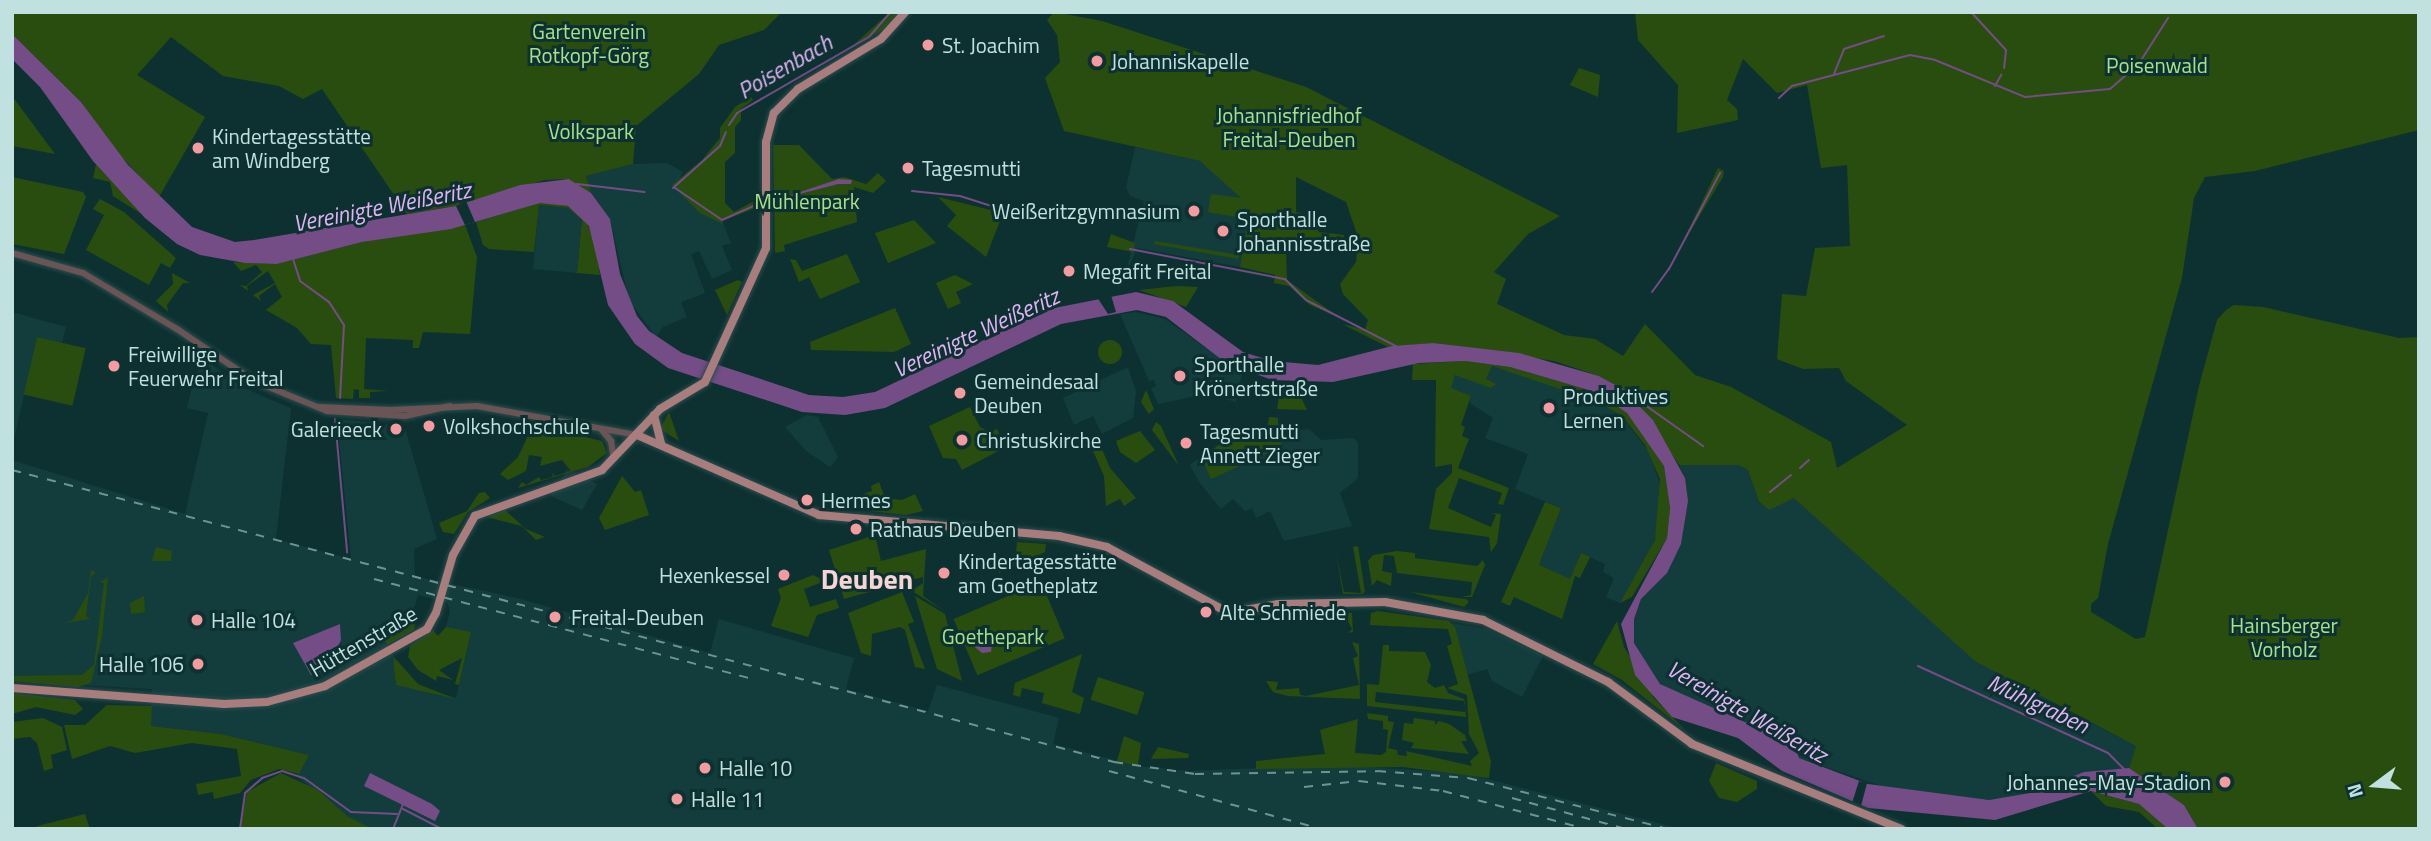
<!DOCTYPE html>
<meta charset="utf-8">
<style>
body{margin:0}
#map{position:relative;width:2431px;height:841px;overflow:hidden;background:#0d3131;font-family:"Titillium Web",sans-serif}
div>[style]{position:absolute}
.built>*{inset:0;background:#133d3d}
.green>*{inset:0;background:#294d0f;transform-origin:0 0}
.round{border-radius:50%}
.water>*{inset:0;background:#744c86}
.pier>*{inset:0;background:#0d3131}
.stream>*{height:2px;margin:-1px;padding:0 1px;transform-origin:1px;border-radius:1px;background:#744c86}
.roads{filter:drop-shadow(0 0 2px #2a4d4d) drop-shadow(0 0 2px #2a4d4d)}
.minor>*{height:6px;margin:-3px;padding:0 3px;transform-origin:3px;border-radius:3px;background:#6b5455}
.major>*{height:8px;margin:-4px;padding:0 4px;transform-origin:4px;border-radius:4px;background:#a97c7e}
.rail>*{height:2px;margin-top:-1px;transform-origin:0;background:repeating-linear-gradient(90deg,#709292 0 9px,transparent 0 18px)}
.dots>*{width:19px;height:19px;translate:-50% -50%;box-sizing:border-box;border:4px solid #0d3131;border-radius:50%}
span{translate:-50% -50%;white-space:nowrap;text-align:center;line-height:1.15;-webkit-text-stroke:6px #0d3131;paint-order:stroke}
.park-label{font-size:21px;color:#a8e188}
.poi-label{font-size:21px;color:#c1e1e0}
.left{translate:0 -50%;text-align:left}
.right{translate:-100% -50%;text-align:right}
.street-label{font-size:21px;color:#c1e1e0}
.water-label{font-size:23px;color:#e1b3f6;font-style:italic}
.district-label{font-size:28px;color:#f7d4d5;font-weight:700}
.frame{position:absolute;inset:0;border:14px solid #c1e1e0;pointer-events:none}
.north{position:absolute;left:2340px;top:750px;width:70px;height:70px;-webkit-text-stroke:5px #0d3131;paint-order:stroke;rotate:254deg;font-size:19px;font-weight:700;line-height:28px;text-align:center;color:#c1e1e0}
.north::after{content:'';display:block;margin:auto;width:24px;height:32px;background:#c1e1e0;clip-path:polygon(50% 0,100% 100%,50% 72%,0 100%)}
</style>
<div id="map">
<div class="built">
<i style="clip-path:polygon(1135px 147px,1200px 161px,1238px 192px,1249px 216px,1240px 267px,1137px 248px,1123px 283px,1144px 201px,1130px 196px,1126px 188px)"></i>
<i style="clip-path:polygon(667px 163px,683px 172px,680px 177px,720px 216px,731px 243px,722px 246px,732px 270px,712px 279px,699px 251px,691px 254px,705px 293px,681px 302px,687px 317px,663px 327px,656px 337px,629px 300px,610px 219px,591px 193px,586px 176px,633px 164px)"></i>
<i style="clip-path:polygon(539px 205px,568px 208px,582px 220px,577px 273px,533px 269px)"></i>
<i style="clip-path:polygon(12px 312px,66px 327px,62px 343px,37px 337px,12px 448px)"></i>
<i style="clip-path:polygon(1136px 312px,1165px 319px,1242px 374px,1236px 402px,1205px 394px,1158px 404px,1151px 388px,1156px 386px,1154px 380px,1149px 381px,1120px 314px)"></i>
<i style="clip-path:polygon(evenodd,207px 361px,244px 388px,291px 408px,276px 539px,351px 559px,337px 419px,404px 425px,437px 539px,414px 549px,415px 576px,517px 598px,710px 653px,719px 619px,854px 658px,846px 689px,928px 711px,937px 685px,956px 690px,1059px 718px,1053px 744px,1138px 766px,1189px 771px,1332px 765px,1464px 773px,1681px 829px,371px 828px,347px 816px,297px 777px,309px 755px,221px 734px,151px 726px,152px 689px,12px 681px,12px 460px,185px 514px,208px 413px,187px 408px,195px 375px,207px 361px,418px 595px,447px 602px,450px 611px,446px 627px,471px 633px,456px 698px,394px 682px,398px 679px,393px 656px,383px 637px,411px 617px,418px 595px)"></i>
<i style="clip-path:polygon(1491px 366px,1594px 398px,1622px 417px,1649px 452px,1661px 487px,1658px 529px,1649px 555px,1620px 603px,1606px 597px,1614px 578px,1603px 572px,1605px 564px,1581px 553px,1570px 580px,1539px 565px,1561px 508px,1515px 489px,1528px 454px,1485px 438px,1493px 418px,1470px 403px,1471px 396px,1450px 388px,1455px 375px,1486px 379px)"></i>
<i style="clip-path:polygon(1128px 367px,1136px 392px,1133px 418px,1102px 434px,1093px 416px,1074px 425px,1063px 398px)"></i>
<i style="clip-path:polygon(807px 415px,818px 417px,838px 457px,830px 467px,806px 451px,785px 427px)"></i>
<i style="clip-path:polygon(1269px 417px,1278px 418px,1278px 424px,1291px 426px,1293px 431px,1309px 429px,1321px 440px,1353px 438px,1358px 442px,1358px 478px,1340px 493px,1352px 526px,1284px 541px,1270px 511px,1256px 518px,1252px 508px,1245px 511px,1233px 499px,1221px 509px,1199px 482px,1190px 465px,1225px 440px,1266px 439px)"></i>
<i style="clip-path:polygon(1679px 465px,1739px 465px,1748px 470px,1759px 503px,1769px 509px,1794px 498px,1872px 564px,2056px 705px,2136px 746px,2129px 768px,2084px 772px,2030px 793px,1989px 800px,1893px 790px,1799px 758px,1794px 744px,1660px 684px,1634px 643px,1634px 619px,1641px 599px,1667px 573px,1685px 478px)"></i>
<i style="clip-path:polygon(567px 469px,597px 484px,582px 510px,551px 496px)"></i>
<i style="clip-path:polygon(1452px 623px,1486px 629px,1543px 656px,1522px 697px,1492px 681px,1487px 669px,1467px 675px)"></i>
</div>
<div class="green">
<i style="clip-path:polygon(12px 12px,782px 12px,764px 30px,719px 45px,699px 74px,636px 126px,633px 164px,586px 176px,591px 193px,569px 179px,545px 180px,456px 206px,407px 214px,322px 89px,303px 99px,279px 86px,223px 76px,171px 37px,137px 75px,205px 117px,159px 197px,116px 151px,81px 102px,12px 34px)"></i>
<i style="clip-path:polygon(890px 12px,898px 12px,888px 27px,849px 49px)"></i>
<i style="clip-path:polygon(1054px 12px,1102px 21px,1306px 87px,1560px 216px,1528px 234px,1494px 272px,1506px 279px,1497px 304px,1564px 335px,1595px 339px,1623px 356px,1645px 324px,1695px 375px,1731px 387px,1831px 442px,1837px 468px,1907px 425px,1846px 381px,1839px 368px,1803px 369px,1777px 359px,1782px 294px,1806px 296px,1815px 248px,1850px 246px,1847px 165px,1821px 168px,1807px 85px,1777px 93px,1743px 59px,1727px 100px,1737px 109px,1738px 120px,1677px 133px,1678px 85px,1638px 40px,1635px 12px,2419px 12px,2419px 130px,2255px 171px,2205px 177px,2194px 198px,2182px 278px,2108px 544px,2098px 598px,2091px 604px,2091px 612px,2136px 639px,2145px 637px,2199px 386px,2217px 320px,2226px 310px,2234px 305px,2263px 307px,2399px 338px,2419px 337px,2419px 829px,2198px 829px,2184px 805px,2129px 768px,2136px 746px,1975px 661px,1794px 498px,1769px 510px,1759px 502px,1748px 470px,1739px 465px,1679px 465px,1639px 406px,1640px 399px,1599px 376px,1554px 361px,1433px 343px,1388px 347px,1346px 326px,1343px 324px,1365px 330px,1368px 320px,1343px 294px,1340px 284px,1356px 262px,1359px 240px,1346px 202px,1296px 177px,1296px 212px,1307px 214px,1319px 232px,1344px 235px,1344px 241px,1286px 246px,1287px 280px,1340px 318px,1310px 305px,1289px 286px,1274px 283px,1275px 275px,1240px 267px,1249px 216px,1245px 207px,1242px 218px,1208px 212px,1211px 194px,1241px 198px,1200px 161px,1064px 131px,1045px 78px,1060px 62px,1057px 35px,1047px 20px)"></i>
<i style="clip-path:polygon(1579px 68px,1600px 75px,1598px 97px,1570px 85px)"></i>
<i style="clip-path:polygon(12px 96px,55px 154px,12px 146px)"></i>
<i style="clip-path:polygon(751px 97px,753px 100px,741px 109px,741px 120px,735px 127px,735px 153px,725px 162px,725px 203px,734px 212px,754px 201px,758px 207px,722px 221px,723px 224px,700px 213px,672px 185px,702px 160px,720px 138px,720px 128px,735px 107px)"></i>
<i style="clip-path:polygon(773px 145px,799px 145px,832px 179px,844px 177px,866px 184px,878px 173px,886px 181px,873px 193px,854px 187px,857px 222px,784px 245px,785px 251px,775px 253px)"></i>
<i style="clip-path:polygon(96px 164px,101px 170px,143px 215px,113px 196px,110px 182px,93px 178px)"></i>
<i style="clip-path:polygon(1718px 168px,1724px 171px,1723px 177px,1679px 250px)"></i>
<i style="clip-path:polygon(12px 177px,83px 192px,86px 197px,64px 254px,12px 244px)"></i>
<i style="clip-path:polygon(938px 197px,1003px 213px,986px 257px,947px 226px,956px 215px)"></i>
<i style="clip-path:polygon(100px 199px,124px 212px,176px 258px,170px 268px,161px 263px,149px 285px,86px 250px,104px 215px,93px 209px)"></i>
<i style="clip-path:polygon(540px 202px,568px 206px,586px 220px,595px 242px,600px 275px,577px 273px,582px 220px,568px 208px,539px 205px,534px 252px,489px 249px,483px 245px,476px 222px)"></i>
<i style="clip-path:polygon(914px 220px,936px 243px,888px 263px,875px 233px)"></i>
<i style="clip-path:polygon(465px 225px,477px 257px,470px 334px,423px 332px,419px 348px,413px 348px,413px 340px,366px 338px,364px 389px,388px 391px,370px 392px,370px 398px,359px 398px,359px 390px,354px 389px,353px 399px,336px 398px,331px 345px,311px 344px,297px 328px,266px 310px,282px 297px,275px 284px,259px 296px,261px 301px,253px 295px,275px 283px,268px 271px,247px 286px,248px 291px,240px 285px,246px 286px,262px 272px,256px 265px,241px 271px,233px 262px,277px 264px,362px 242px)"></i>
<i style="clip-path:polygon(1111px 234px,1135px 243px,1133px 252px,1107px 247px)"></i>
<i style="clip-path:polygon(1155px 241px,1239px 255px,1238px 259px,1154px 244px)"></i>
<i style="clip-path:polygon(847px 254px,860px 282px,820px 299px,809px 277px,799px 282px,790px 259px,796px 260px,802px 271px)"></i>
<i style="clip-path:polygon(172px 273px,190px 283px,183px 283px,167px 305px,168px 312px,156px 301px,173px 284px)"></i>
<i style="clip-path:polygon(955px 275px,973px 284px,956px 292px,961px 303px,948px 309px,936px 283px)"></i>
<i style="clip-path:polygon(738px 280px,742px 282px,727px 315px,715px 290px)"></i>
<i style="clip-path:polygon(1177px 286px,1198px 287px,1186px 307px,1139px 290px)"></i>
<i style="clip-path:polygon(895px 308px,911px 344px,894px 352px,811px 350px,810px 342px)"></i>
<i style="left:37px;top:337px;width:50px;height:59px;rotate:13deg"></i>
<i class="round" style="left:1098px;top:340px;width:24px;height:24px"></i>
<i style="clip-path:polygon(1465px 361px,1510px 367px,1595px 392px,1627px 413px,1645px 434px,1664px 466px,1670px 508px,1667px 538px,1632px 597px,1620px 603px,1655px 540px,1660px 479px,1645px 445px,1622px 416px,1577px 390px,1575px 394px,1492px 366px,1486px 379px,1496px 384px,1491px 388px,1455px 375px,1451px 388px,1471px 396px,1461px 425px,1465px 427px,1462px 436px,1469px 439px,1458px 468px,1509px 488px,1503px 505px,1498px 504px,1502px 493px,1459px 478px,1448px 508px,1491px 527px,1496px 515px,1492px 513px,1501px 514px,1497px 543px,1491px 552px,1489px 537px,1429px 529px,1436px 489px,1452px 473px,1452px 464px,1435px 467px,1436px 380px,1412px 380px,1413px 364px)"></i>
<i style="clip-path:polygon(1281px 383px,1299px 393px,1307px 410px,1277px 409px)"></i>
<i style="clip-path:polygon(1146px 390px,1154px 409px,1149px 414px,1141px 402px)"></i>
<i style="clip-path:polygon(970px 407px,980px 427px,989px 432px,997px 429px,1006px 447px,962px 470px,956px 459px,943px 458px,929px 426px)"></i>
<i style="clip-path:polygon(669px 412px,679px 441px,660px 429px)"></i>
<i style="clip-path:polygon(1269px 417px,1278px 418px,1278px 424px,1291px 426px,1293px 431px,1281px 440px,1281px 447px,1211px 479px,1202px 459px,1225px 440px,1266px 439px)"></i>
<i style="clip-path:polygon(1156px 422px,1161px 426px,1179px 466px,1152px 430px)"></i>
<i style="clip-path:polygon(526px 423px,602px 441px,607px 453px,588px 467px,518px 488px,522px 482px,526px 485px,539px 477px,541px 480px,553px 477px,552px 473px,555px 476px,571px 471px,562px 460px,540px 466px,542px 457px,529px 455px,526px 471px,508px 480px,500px 474px,518px 457px,527px 438px)"></i>
<i style="clip-path:polygon(1140px 431px,1155px 450px,1136px 463px,1120px 452px,1116px 441px)"></i>
<i style="clip-path:polygon(1101px 447px,1110px 468px,1136px 498px,1124px 506px,1120px 499px,1106px 506px,1104px 476px,1093px 451px)"></i>
<i style="clip-path:polygon(622px 476px,635px 492px,641px 490px,649px 515px,605px 530px,599px 518px)"></i>
<i style="clip-path:polygon(879px 482px,885px 498px,902px 500px,915px 494px,923px 511px,906px 515px,869px 511px,870px 497px,857px 496px,872px 491px,871px 486px)"></i>
<i style="clip-path:polygon(485px 492px,490px 498px,468px 512px,454px 534px,443px 532px,439px 523px,467px 511px,479px 493px)"></i>
<i style="clip-path:polygon(1545px 502px,1561px 508px,1539px 565px,1570px 579px,1581px 553px,1590px 557px,1580px 578px,1575px 576px,1562px 619px,1514px 597px,1510px 606px,1501px 602px)"></i>
<i style="clip-path:polygon(505px 510px,526px 529px,545px 537px,536px 540px,522px 526px,487px 517px)"></i>
<i style="clip-path:polygon(875px 535px,881px 561px,926px 549px,923px 596px,946px 612px,912px 591px,923px 583px,923px 577px,844px 599px,829px 550px)"></i>
<i style="clip-path:polygon(1017px 542px,1046px 544px,1045px 552px,999px 573px,995px 563px,1016px 553px)"></i>
<i style="clip-path:polygon(1358px 546px,1365px 592px,1362px 594px,1343px 594px,1336px 552px,1344px 592px,1361px 593px,1353px 547px)"></i>
<i style="clip-path:polygon(156px 547px,172px 551px,171px 561px,152px 561px)"></i>
<i style="clip-path:polygon(1397px 551px,1415px 553px,1415px 558px,1477px 566px,1483px 560px,1485px 565px,1472px 597px,1462px 597px,1471px 595px,1472px 582px,1397px 573px,1394px 556px,1384px 555px,1382px 571px,1392px 573px,1391px 586px,1377px 580px,1372px 586px,1368px 561px,1373px 555px)"></i>
<i style="clip-path:polygon(91px 570px,96px 573px,91px 576px,86px 616px,90px 619px,65px 623px,73px 620px,88px 593px)"></i>
<i style="clip-path:polygon(813px 575px,825px 581px,804px 589px,810px 607px,836px 599px,839px 608px,817px 615px,808px 637px,771px 626px,781px 598px,778px 589px)"></i>
<i style="clip-path:polygon(108px 577px,102px 636px,91px 683px,78px 687px,12px 681px,12px 676px,82px 675px,94px 665px,104px 583px,100px 582px)"></i>
<i style="left:1041px;top:582px;width:61px;height:95px;rotate:67deg"></i>
<i style="clip-path:polygon(902px 592px,914px 622px,908px 624px,925px 669px,915px 667px,905px 630px,900px 627px,872px 634px,871px 656px,861px 653px,848px 613px)"></i>
<i style="clip-path:polygon(1410px 592px,1466px 599px,1469px 602px,1464px 607px)"></i>
<i style="clip-path:polygon(144px 596px,145px 612px,131px 614px,130px 603px)"></i>
<i style="clip-path:polygon(915px 596px,945px 614px,962px 681px,937px 669px)"></i>
<i style="clip-path:polygon(1378px 611px,1449px 621px,1455px 627px,1491px 762px,1489px 778px,1403px 767px,1256px 769px,1256px 761px,1325px 754px,1320px 730px,1358px 719px,1355px 753px,1381px 755px,1386px 752px,1388px 730px,1383px 729px,1383px 721px,1368px 719px,1367px 713px,1388px 716px,1388px 721px,1394px 722px,1388px 748px,1397px 750px,1398px 755px,1407px 756px,1406px 751px,1472px 766px,1470px 761px,1479px 753px,1469px 734px,1467px 695px,1447px 688px,1458px 684px,1447px 646px,1452px 644px,1448px 629px,1370px 625px,1371px 613px)"></i>
<i style="clip-path:polygon(1305px 612px,1352px 613px,1353px 632px,1348px 633px,1352px 629px,1344px 614px,1312px 622px)"></i>
<i style="clip-path:polygon(411px 617px,416px 621px,414px 630px,387px 645px,383px 637px)"></i>
<i style="clip-path:polygon(1617px 621px,1624px 647px,1654px 698px,1685px 730px,1622px 680px,1593px 664px)"></i>
<i style="clip-path:polygon(446px 627px,471px 632px,459px 685px,455px 684px,462px 658px,439px 670px,453px 680px,437px 676px,436px 681px,418px 670px,408px 657px,410px 646px,433px 630px,438px 636px)"></i>
<i style="clip-path:polygon(1352px 642px,1359px 644px,1360px 699px,1288px 696px,1273px 692px,1266px 681px,1278px 682px,1276px 690px,1299px 688px,1300px 695px,1306px 696px,1359px 685px,1353px 658px,1358px 656px)"></i>
<i style="clip-path:polygon(evenodd,1383px 645px,1389px 645px,1389px 651px,1425px 652px,1431px 665px,1427px 682px,1435px 688px,1444px 685px,1448px 693px,1464px 699px,1466px 717px,1367px 706px,1367px 684px,1379px 685px,1383px 645px,1376px 692px,1465px 701px,1465px 712px,1375px 702px,1376px 692px)"></i>
<i style="clip-path:polygon(1082px 654px,1072px 692px,1084px 698px,1080px 714px,1042px 703px,1044px 693px,1022px 688px,1020px 697px,1013px 695px,1015px 683px)"></i>
<i style="clip-path:polygon(393px 656px,418px 684px,456px 699px,396px 685px)"></i>
<i style="left:1098px;top:677px;width:49px;height:24px;rotate:18deg"></i>
<i style="clip-path:polygon(12px 693px,75px 700px,83px 709px,75px 715px,36px 707px,12px 714px)"></i>
<i style="clip-path:polygon(107px 705px,152px 706px,151px 726px,221px 734px,309px 755px,299px 774px,279px 769px,251px 780px,240px 793px,214px 799px,213px 792px,198px 795px,196px 784px,241px 776px,237px 749px,192px 743px,135px 753px,110px 746px,72px 759px,64px 725px,85px 725px)"></i>
<i style="clip-path:polygon(43px 718px,62px 727px,67px 750px,51px 755px,53px 768px,44px 771px,37px 743px,30px 737px,12px 739px,12px 722px)"></i>
<i style="clip-path:polygon(1414px 718px,1435px 721px,1435px 725px,1439px 721px,1449px 724px,1465px 735px,1467px 741px,1461px 741px,1469px 754px,1411px 748px,1414px 743px,1402px 740px,1404px 723px,1413px 724px)"></i>
<i style="clip-path:polygon(1124px 736px,1141px 743px,1138px 766px,1117px 761px)"></i>
<i style="clip-path:polygon(1158px 747px,1189px 754px,1188px 758px,1151px 759px)"></i>
<i style="clip-path:polygon(1716px 763px,1757px 781px,1757px 789px,1737px 802px,1719px 798px,1709px 781px)"></i>
<i style="clip-path:polygon(281px 773px,318px 790px,347px 816px,371px 828px,386px 829px,240px 829px,247px 792px)"></i>
<i style="clip-path:polygon(2091px 791px,2139px 804px,2168px 829px,2158px 829px,2139px 812px,2106px 806px)"></i>
<i style="clip-path:polygon(85px 814px,90px 829px,29px 829px,41px 825px)"></i>
</div>
<div class="water">
<i style="clip-path:polygon(12px 34px,81px 102px,128px 165px,192px 227px,235px 242px,254px 240px,456px 206px,520px 185px,569px 179px,591px 193px,610px 219px,620px 274px,637px 316px,649px 331px,682px 353px,809px 395px,843px 397px,875px 392px,1049px 309px,1136px 292px,1173px 301px,1243px 352px,1272px 361px,1318px 365px,1392px 346px,1433px 343px,1519px 353px,1599px 376px,1641px 399px,1639px 406px,1653px 420px,1685px 478px,1688px 501px,1681px 544px,1667px 573px,1641px 599px,1634px 619px,1634px 643px,1660px 684px,1794px 744px,1799px 758px,1868px 784px,1989px 800px,2030px 793px,2084px 772px,2129px 768px,2184px 805px,2198px 829px,2168px 829px,2139px 804px,2091px 791px,1995px 820px,1868px 808px,1782px 771px,1738px 738px,1672px 717px,1635px 675px,1621px 624px,1667px 538px,1670px 508px,1664px 466px,1627px 413px,1595px 392px,1510px 367px,1465px 361px,1419px 363px,1333px 382px,1272px 380px,1226px 363px,1166px 317px,1137px 310px,1061px 324px,885px 408px,845px 415px,802px 412px,668px 368px,635px 344px,608px 305px,589px 226px,568px 206px,540px 203px,451px 229px,362px 242px,277px 264px,245px 263px,200px 255px,177px 244px,145px 218px,93px 161px,40px 87px,12px 59px)"></i>
<i style="clip-path:polygon(839px 179px,852px 180px,851px 184px,838px 184px,773px 201px)"></i>
<i style="clip-path:polygon(340px 624px,341px 640px,337px 648px,344px 662px,311px 675px,293px 643px)"></i>
<i style="clip-path:polygon(971px 632px,992px 644px,991px 652px,982px 653px,969px 642px)"></i>
<i style="clip-path:polygon(370px 773px,432px 804px,440px 811px,435px 821px,364px 786px)"></i>
</div>
<div class="pier">
<i style="clip-path:polygon(466px 201px,475px 222px,465px 225px,456px 206px)"></i>
<i style="clip-path:polygon(1111px 295px,1116px 312px,1108px 314px,1097px 297px)"></i>
<i style="clip-path:polygon(1859px 781px,1867px 783px,1861px 806px,1852px 803px)"></i>
</div>
<div class="stream">
<i style="left:1971px;top:12px;width:52px;rotate:47.4deg"></i>
<i style="left:2006px;top:50px;width:18px;rotate:96deg"></i>
<i style="left:1834px;top:74px;width:27px;rotate:-68deg"></i>
<i style="left:1844px;top:49px;width:42px;rotate:-18deg"></i>
<i style="left:1995px;top:86px;width:13px;rotate:-61deg"></i>
<i style="left:1779px;top:98px;width:18px;rotate:-43deg"></i>
<i style="left:1792px;top:86px;width:122px;rotate:-14.7deg"></i>
<i style="left:1910px;top:55px;width:25px;rotate:11deg"></i>
<i style="left:1935px;top:60px;width:97px;rotate:22.3deg"></i>
<i style="left:2025px;top:97px;width:85px;rotate:-5.4deg"></i>
<i style="left:2110px;top:89px;width:37px;rotate:-41deg"></i>
<i style="left:2138px;top:65px;width:56px;rotate:-57.4deg"></i>
<i style="left:729px;top:125px;width:14px;rotate:-56deg"></i>
<i style="left:737px;top:113px;width:152px;rotate:-29.9deg"></i>
<i style="left:869px;top:37px;width:33px;rotate:-49deg"></i>
<i style="left:577px;top:184px;width:68px;rotate:6.7deg"></i>
<i style="left:673px;top:188px;width:63px;rotate:-41.8deg"></i>
<i style="left:720px;top:146px;width:15px;rotate:-67deg"></i>
<i style="left:675px;top:188px;width:57px;rotate:34.2deg"></i>
<i style="left:722px;top:220px;width:39px;rotate:-24deg"></i>
<i style="left:912px;top:191px;width:48px;rotate:5.9deg"></i>
<i style="left:960px;top:196px;width:69px;rotate:17.7deg"></i>
<i style="left:1130px;top:249px;width:158px;rotate:11deg"></i>
<i style="left:1285px;top:279px;width:30px;rotate:45deg"></i>
<i style="left:1306px;top:300px;width:106px;rotate:27.1deg"></i>
<i style="left:293px;top:259px;width:23px;rotate:72deg"></i>
<i style="left:300px;top:281px;width:36px;rotate:36deg"></i>
<i style="left:329px;top:302px;width:27px;rotate:57deg"></i>
<i style="left:344px;top:325px;width:73px;rotate:93.1deg"></i>
<i style="left:1652px;top:292px;width:29px;rotate:-54deg"></i>
<i style="left:1669px;top:269px;width:109px;rotate:-62deg"></i>
<i style="left:1638px;top:400px;width:80px;rotate:35.3deg"></i>
<i style="left:335px;top:419px;width:134px;rotate:84.8deg"></i>
<i style="left:1800px;top:468px;width:12px;rotate:-42deg"></i>
<i style="left:1770px;top:492px;width:27px;rotate:-39deg"></i>
<i style="left:1918px;top:666px;width:209px;rotate:24.6deg"></i>
<i style="left:2108px;top:753px;width:25px;rotate:45deg"></i>
<i style="left:403px;top:809px;width:44px;rotate:27.1deg"></i>
<i style="left:240px;top:829px;width:36px;rotate:-82deg"></i>
<i style="left:245px;top:793px;width:23px;rotate:-41deg"></i>
<i style="left:262px;top:778px;width:21px;rotate:-19deg"></i>
<i style="left:282px;top:771px;width:23px;rotate:18deg"></i>
<i style="left:304px;top:778px;width:58px;rotate:35.9deg"></i>
<i style="left:351px;top:812px;width:46px;rotate:2.5deg"></i>
<i style="left:393px;top:829px;width:27px;rotate:-68deg"></i>
</div>
<div class="roads">
<div class="minor">
<i style="left:12px;top:253px;width:74px;rotate:15.7deg"></i>
<i style="left:83px;top:273px;width:109px;rotate:30.8deg"></i>
<i style="left:177px;top:329px;width:93px;rotate:34deg"></i>
<i style="left:254px;top:381px;width:79px;rotate:22.3deg"></i>
<i style="left:327px;top:411px;width:78px;rotate:3.7deg"></i>
<i style="left:405px;top:416px;width:46px;rotate:-12.5deg"></i>
<i style="left:318px;top:407px;width:73px;rotate:2.4deg"></i>
<i style="left:391px;top:410px;width:86px;rotate:-2.7deg"></i>
<i style="left:477px;top:406px;width:163px;rotate:10.3deg"></i>
<i style="left:601px;top:429px;width:16px;rotate:50deg"></i>
<i style="left:611px;top:441px;width:18px;rotate:81deg"></i>
</div>
<div class="major">
<i style="left:654px;top:415px;width:30px;rotate:76deg"></i>
<i style="left:637px;top:435px;width:199px;rotate:23.7deg"></i>
<i style="left:819px;top:515px;width:241px;rotate:5deg"></i>
<i style="left:1059px;top:536px;width:49px;rotate:12.9deg"></i>
<i style="left:1107px;top:547px;width:139px;rotate:28.4deg"></i>
<i style="left:1229px;top:613px;width:50px;rotate:-10.4deg"></i>
<i style="left:1278px;top:604px;width:107px;rotate:-1.1deg"></i>
<i style="left:1385px;top:602px;width:100px;rotate:10.4deg"></i>
<i style="left:1483px;top:620px;width:140px;rotate:26.4deg"></i>
<i style="left:1608px;top:682px;width:104px;rotate:36.4deg"></i>
<i style="left:1692px;top:744px;width:226px;rotate:22.1deg"></i>
<i style="left:12px;top:688px;width:213px;rotate:4.3deg"></i>
<i style="left:224px;top:704px;width:43px;rotate:-2.7deg"></i>
<i style="left:267px;top:702px;width:60px;rotate:-15.4deg"></i>
<i style="left:325px;top:686px;width:117px;rotate:-29.2deg"></i>
<i style="left:427px;top:629px;width:18px;rotate:-61deg"></i>
<i style="left:436px;top:613px;width:60px;rotate:-73.7deg"></i>
<i style="left:453px;top:555px;width:45px;rotate:-60.6deg"></i>
<i style="left:475px;top:516px;width:135px;rotate:-19.9deg"></i>
<i style="left:602px;top:470px;width:84px;rotate:-46.4deg"></i>
<i style="left:660px;top:409px;width:52px;rotate:-31deg"></i>
<i style="left:705px;top:382px;width:147px;rotate:-65.5deg"></i>
<i style="left:766px;top:248px;width:106px;rotate:-90deg"></i>
<i style="left:766px;top:142px;width:30px;rotate:-75deg"></i>
<i style="left:774px;top:113px;width:34px;rotate:-45deg"></i>
<i style="left:798px;top:89px;width:97px;rotate:-31.1deg"></i>
<i style="left:881px;top:39px;width:36px;rotate:-48deg"></i>
</div>
</div>
<div class="rail">
<i style="left:12px;top:470px;width:1140px;rotate:14.84deg"></i>
<i style="left:1114px;top:762px;width:82px;rotate:8.4deg"></i>
<i style="left:1195px;top:774px;width:182px;rotate:-0.9deg"></i>
<i style="left:1377px;top:771px;width:91px;rotate:4.4deg"></i>
<i style="left:1468px;top:778px;width:206px;rotate:14.3deg"></i>
<i style="left:374px;top:579px;width:395px;rotate:14.8deg"></i>
<i style="left:1109px;top:771px;width:220px;rotate:15.3deg"></i>
<i style="left:1304px;top:787px;width:55px;rotate:-6.2deg"></i>
<i style="left:1359px;top:781px;width:85px;rotate:6.8deg"></i>
<i style="left:1443px;top:791px;width:148px;rotate:14.9deg"></i>
<i style="left:1512px;top:798px;width:118px;rotate:15.2deg"></i>
</div>
<div class="dots">
<i style="left:928px;top:45px;background:#f49aa1"></i>
<i style="left:1097px;top:61px;background:#f49aa1"></i>
<i style="left:198px;top:148px;background:#f49aa1"></i>
<i style="left:908px;top:168px;background:#f49aa1"></i>
<i style="left:1194px;top:211px;background:#f49aa1"></i>
<i style="left:1223px;top:231px;background:#f49aa1"></i>
<i style="left:1069px;top:271px;background:#f49aa1"></i>
<i style="left:114px;top:366px;background:#f49aa1"></i>
<i style="left:1180px;top:376px;background:#f49aa1"></i>
<i style="left:960px;top:393px;background:#f49aa1"></i>
<i style="left:1549px;top:408px;background:#f49aa1"></i>
<i style="left:429px;top:426px;background:#f49aa1"></i>
<i style="left:396px;top:429px;background:#f49aa1"></i>
<i style="left:962px;top:440px;background:#f49aa1"></i>
<i style="left:1186px;top:443px;background:#f49aa1"></i>
<i style="left:807px;top:500px;background:#f49aa1"></i>
<i style="left:856px;top:529px;background:#f49aa1"></i>
<i style="left:944px;top:573px;background:#f49aa1"></i>
<i style="left:784px;top:575px;background:#f49aa1"></i>
<i style="left:1206px;top:612px;background:#f49aa1"></i>
<i style="left:555px;top:617px;background:#f49aa1"></i>
<i style="left:197px;top:620px;background:#f49aa1"></i>
<i style="left:198px;top:664px;background:#f49aa1"></i>
<i style="left:705px;top:768px;background:#f49aa1"></i>
<i style="left:2225px;top:782px;background:#f49aa1"></i>
<i style="left:677px;top:799px;background:#f49aa1"></i>
</div>
<div class="park-label">
<span style="left:589px;top:43px">Gartenverein<br>Rotkopf-Görg</span>
<span style="left:2157px;top:65px">Poisenwald</span>
<span style="left:1289px;top:127px">Johannisfriedhof<br>Freital-Deuben</span>
<span style="left:591px;top:131px">Volkspark</span>
<span style="left:807px;top:201px">Mühlenpark</span>
<span style="left:2284px;top:637px">Hainsberger<br>Vorholz</span>
<span style="left:993px;top:636px">Goethepark</span>
</div>
<div class="poi-label">
<span class="left" style="left:942px;top:45px">St. Joachim</span>
<span class="left" style="left:1111px;top:61px">Johanniskapelle</span>
<span class="left" style="left:212px;top:148px">Kindertagesstätte<br>am Windberg</span>
<span class="left" style="left:922px;top:168px">Tagesmutti</span>
<span class="right" style="left:1180px;top:211px">Weißeritzgymnasium</span>
<span class="left" style="left:1237px;top:231px">Sporthalle<br>Johannisstraße</span>
<span class="left" style="left:1083px;top:271px">Megafit Freital</span>
<span class="left" style="left:128px;top:366px">Freiwillige<br>Feuerwehr Freital</span>
<span class="left" style="left:1194px;top:376px">Sporthalle<br>Krönertstraße</span>
<span class="left" style="left:974px;top:393px">Gemeindesaal<br>Deuben</span>
<span class="left" style="left:1563px;top:408px">Produktives<br>Lernen</span>
<span class="left" style="left:443px;top:426px">Volkshochschule</span>
<span class="right" style="left:382px;top:429px">Galerieeck</span>
<span class="left" style="left:1200px;top:443px">Tagesmutti<br>Annett Zieger</span>
<span class="left" style="left:976px;top:440px">Christuskirche</span>
<span class="left" style="left:821px;top:500px">Hermes</span>
<span class="left" style="left:870px;top:529px">Rathaus Deuben</span>
<span class="left" style="left:958px;top:573px">Kindertagesstätte<br>am Goetheplatz</span>
<span class="right" style="left:770px;top:575px">Hexenkessel</span>
<span class="left" style="left:1220px;top:612px">Alte Schmiede</span>
<span class="left" style="left:571px;top:617px">Freital-Deuben</span>
<span class="left" style="left:211px;top:620px">Halle 104</span>
<span class="right" style="left:184px;top:664px">Halle 106</span>
<span class="left" style="left:719px;top:768px">Halle 10</span>
<span class="right" style="left:2211px;top:782px">Johannes-May-Stadion</span>
<span class="left" style="left:691px;top:799px">Halle 11</span>
</div>
<div class="street-label">
<span style="left:363px;top:641px;rotate:-30deg">Hüttenstraße</span>
</div>
<div class="water-label">
<span style="left:785px;top:67px;rotate:-30deg">Poisenbach</span>
<span style="left:382px;top:207px;rotate:-11deg">Vereinigte Weißeritz</span>
<span style="left:976px;top:333px;rotate:-25deg">Vereinigte Weißeritz</span>
<span style="left:2038px;top:704px;rotate:25deg">Mühlgraben</span>
<span style="left:1747px;top:712px;rotate:30deg">Vereinigte Weißeritz</span>
</div>
<div class="district-label">
<span style="left:867px;top:579px">Deuben</span>
</div>
<div class="frame"></div>
<div class="north">N</div>
</div>
